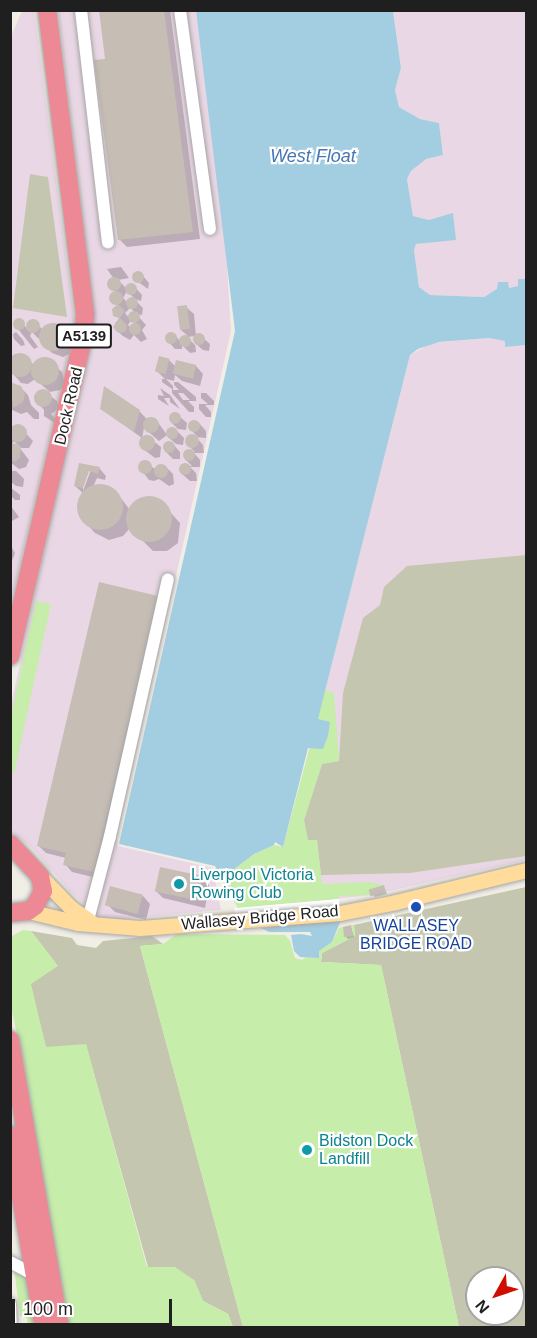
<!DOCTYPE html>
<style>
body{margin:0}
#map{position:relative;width:537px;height:1338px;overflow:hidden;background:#f1eee5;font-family:Helvetica,sans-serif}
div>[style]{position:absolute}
.industrial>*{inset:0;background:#ead7e5}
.construction>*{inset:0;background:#c4c6b0}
.grass>*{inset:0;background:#c6eda9}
.water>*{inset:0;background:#a3cee1}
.pier>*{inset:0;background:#fff;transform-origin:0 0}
.shadow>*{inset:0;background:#0003}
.building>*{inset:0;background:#c6bdb4;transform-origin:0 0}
.round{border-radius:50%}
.roads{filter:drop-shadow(0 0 2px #a6a6a6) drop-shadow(0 0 2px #a6a6a6)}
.minor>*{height:12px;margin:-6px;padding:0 6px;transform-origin:6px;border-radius:6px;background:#fff}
.major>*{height:15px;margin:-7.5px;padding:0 7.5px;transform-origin:7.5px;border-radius:7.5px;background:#ffdb9c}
.highway>*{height:18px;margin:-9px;padding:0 9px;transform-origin:9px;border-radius:9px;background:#ec8995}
.dots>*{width:16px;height:16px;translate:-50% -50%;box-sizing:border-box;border:3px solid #fff;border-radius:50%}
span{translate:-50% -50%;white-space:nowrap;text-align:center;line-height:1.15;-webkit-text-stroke:4.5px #fff;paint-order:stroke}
.shield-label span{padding:2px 4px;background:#fff;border:2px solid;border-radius:4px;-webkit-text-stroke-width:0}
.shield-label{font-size:15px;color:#1f1f1f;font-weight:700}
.street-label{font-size:16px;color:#1f1f1f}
.culture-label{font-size:16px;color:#0d838f}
.left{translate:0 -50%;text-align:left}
.transit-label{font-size:16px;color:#164399}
.water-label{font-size:18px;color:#4676b5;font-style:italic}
.frame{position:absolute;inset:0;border:12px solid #1f1f1f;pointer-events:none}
.north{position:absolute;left:465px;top:1266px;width:60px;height:60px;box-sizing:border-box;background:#fff;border:2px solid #a5a5a5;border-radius:50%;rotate:230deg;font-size:16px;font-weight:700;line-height:24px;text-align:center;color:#1f1f1f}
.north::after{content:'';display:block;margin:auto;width:21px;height:27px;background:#cf0e00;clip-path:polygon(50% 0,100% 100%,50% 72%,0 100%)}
.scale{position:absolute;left:12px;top:1299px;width:160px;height:27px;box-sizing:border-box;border:3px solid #1f1f1f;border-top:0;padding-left:8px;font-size:18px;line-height:21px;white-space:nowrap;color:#1f1f1f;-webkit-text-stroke:4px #fff;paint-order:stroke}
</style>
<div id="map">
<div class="industrial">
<i style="clip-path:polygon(34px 10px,75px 325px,11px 603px,10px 39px,22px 11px)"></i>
<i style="clip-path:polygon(58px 11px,196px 11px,225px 234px,231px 331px,117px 838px,118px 846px,213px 868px,221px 910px,103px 921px,69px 890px,31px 847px,11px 832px,11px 705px,90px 341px,87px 253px)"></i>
<i style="clip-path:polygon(393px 11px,526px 11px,526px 279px,519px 279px,519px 286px,509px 288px,498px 282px,498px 289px,484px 297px,430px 295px,419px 287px,414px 250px,416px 244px,455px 239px,453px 214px,429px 220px,413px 216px,407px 179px,411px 171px,425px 159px,443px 155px,439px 123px,420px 119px,399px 107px,395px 90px,401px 68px)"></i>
<i style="clip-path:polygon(489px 338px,505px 341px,506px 347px,526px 345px,526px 860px,386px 892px,384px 885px,370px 889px,371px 895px,289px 904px,318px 719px,410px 355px,432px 343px)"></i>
</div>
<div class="construction">
<i style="clip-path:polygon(30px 174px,48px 177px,67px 317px,13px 308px)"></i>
<i style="clip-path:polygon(526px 555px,526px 856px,410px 873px,321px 875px,317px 840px,308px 841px,304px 820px,322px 764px,339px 761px,343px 693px,363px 618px,380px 605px,384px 587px,407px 566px)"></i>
<i style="clip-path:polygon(evenodd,526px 887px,526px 1327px,459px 1327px,381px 965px,321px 962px,322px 953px,355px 936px,354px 925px,526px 887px,477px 1278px,513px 1278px,513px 1314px,477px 1314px,477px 1278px)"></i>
<i style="clip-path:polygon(31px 931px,72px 938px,77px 945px,96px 948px,103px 941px,152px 936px,163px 944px,140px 946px,243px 1327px,233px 1327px,228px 1314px,203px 1301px,194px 1280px,148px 1267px,86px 1045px,46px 1048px,30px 984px,57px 965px)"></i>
</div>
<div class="grass">
<i style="clip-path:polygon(36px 601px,51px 604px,14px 774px,11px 770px,11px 716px)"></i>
<i style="clip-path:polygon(325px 690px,334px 693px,339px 761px,322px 764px,304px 820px,308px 840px,317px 840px,322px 884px,369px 882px,384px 885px,370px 889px,371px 895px,338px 896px,339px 899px,238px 908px,221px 879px,254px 854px,274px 845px,283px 847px)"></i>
<i style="clip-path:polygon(351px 925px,354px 925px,355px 936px,322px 953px,321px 962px,381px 965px,459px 1327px,243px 1327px,140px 946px,163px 944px,177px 934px,285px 935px,290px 941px,295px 958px,302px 960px,306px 957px,319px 958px,319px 951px,332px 942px,339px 928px,343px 927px,345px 937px,353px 936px)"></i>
<i style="clip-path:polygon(23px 930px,31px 931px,58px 966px,31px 984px,46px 1047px,86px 1044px,147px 1267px,175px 1267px,194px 1280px,203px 1301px,228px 1314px,233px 1327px,66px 1327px,24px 1064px,11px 1007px,10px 937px)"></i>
<i style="clip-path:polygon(14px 1267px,22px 1269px,30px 1282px,37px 1327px,28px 1327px,27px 1318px,20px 1316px)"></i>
</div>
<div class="water">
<i style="clip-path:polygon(196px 11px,393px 11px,401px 68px,395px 90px,399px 107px,420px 119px,439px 123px,443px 155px,426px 159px,411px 171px,407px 179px,413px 216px,429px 220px,453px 213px,456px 240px,416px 244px,414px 250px,419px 287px,430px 295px,484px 297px,497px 289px,498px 282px,508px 282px,509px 288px,518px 286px,518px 279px,526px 279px,526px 345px,505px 347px,505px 341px,489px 338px,439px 342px,418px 349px,410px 355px,318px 719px,330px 722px,328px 736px,323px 749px,308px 748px,283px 847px,275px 842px,274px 845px,254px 854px,221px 879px,215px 866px,119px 844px,235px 331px)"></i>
<i style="clip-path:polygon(341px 920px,332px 942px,319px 951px,319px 958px,300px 957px,294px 951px,291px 935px,301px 934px,312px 936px,310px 932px,269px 932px,261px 928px)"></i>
</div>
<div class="pier">
<i style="left:339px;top:899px;width:21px;height:105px;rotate:85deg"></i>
</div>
<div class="shadow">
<i style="clip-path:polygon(101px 10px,170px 10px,200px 239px,127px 247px,119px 239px,107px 61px)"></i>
<i style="clip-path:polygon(evenodd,121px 267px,129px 278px,118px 280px,128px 290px,128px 287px,135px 287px,142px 295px,141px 301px,135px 299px,127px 291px,123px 298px,129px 304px,129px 300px,136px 301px,143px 308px,142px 315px,136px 314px,146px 325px,142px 330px,147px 339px,141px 342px,134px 335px,130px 340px,123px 336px,115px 329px,115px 323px,120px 319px,114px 314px,118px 305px,111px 298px,116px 292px,110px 287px,114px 279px,107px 269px,121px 267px,130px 308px,135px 312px,129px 318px,125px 313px,130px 308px,121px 267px,132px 319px,138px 325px,131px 328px,128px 325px,132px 319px)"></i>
<i style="clip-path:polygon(135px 274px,142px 275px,149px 283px,148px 289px,134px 279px)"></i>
<i style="clip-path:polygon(evenodd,186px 307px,194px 314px,196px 336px,202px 337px,210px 344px,209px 351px,203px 350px,195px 343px,196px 352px,190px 353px,182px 345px,182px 349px,175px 349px,168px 341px,169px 334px,175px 335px,179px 340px,188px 336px,181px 330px,186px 307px,196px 336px,195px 345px,187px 337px,196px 336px)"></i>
<i style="clip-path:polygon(19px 320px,31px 333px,29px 324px,35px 322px,43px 330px,53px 324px,61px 328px,73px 343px,69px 354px,63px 357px,52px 353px,44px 345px,42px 338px,39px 339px,32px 332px,30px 336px,38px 347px,34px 349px,14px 324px)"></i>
<i style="clip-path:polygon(16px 332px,23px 340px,25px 345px,21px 346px,14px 339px,13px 334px)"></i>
<i style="clip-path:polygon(15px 354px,23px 355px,35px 366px,41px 360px,48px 360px,62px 372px,65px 384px,60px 390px,50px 392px,35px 379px,28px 384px,21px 383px,10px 370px,10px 358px)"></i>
<i style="clip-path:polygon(evenodd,169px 360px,176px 367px,196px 366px,203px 374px,200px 386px,182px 381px,175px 375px,174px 381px,166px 379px,173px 386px,173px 390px,179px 390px,174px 385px,174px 382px,178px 382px,196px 397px,196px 401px,188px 401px,194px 407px,194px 412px,189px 412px,172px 393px,172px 389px,162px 382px,162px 379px,165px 379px,158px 372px,169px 360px,178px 393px,183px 393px,190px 400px,183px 400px,178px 393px)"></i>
<i style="clip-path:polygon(10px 384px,20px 387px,28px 395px,31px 405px,39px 413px,39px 419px,34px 419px,27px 412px,21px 414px,10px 409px)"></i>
<i style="clip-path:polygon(160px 388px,170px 395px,180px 409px,170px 402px,170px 398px,164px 398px,169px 406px,158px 399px,158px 395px,164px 396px)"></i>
<i style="clip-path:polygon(42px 390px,57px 401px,59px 408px,51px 414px,56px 419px,56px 424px,44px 416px,44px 410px,35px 399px)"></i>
<i style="clip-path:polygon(201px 393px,206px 393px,214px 401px,214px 405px,205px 405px,211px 412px,211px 417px,206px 417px,199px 409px,199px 404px,208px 404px,201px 398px)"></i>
<i style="clip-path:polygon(102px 409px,139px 411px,148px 420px,157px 421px,167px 435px,159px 441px,144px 428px,142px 438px)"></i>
<i style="clip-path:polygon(172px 415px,179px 416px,187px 423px,186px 430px,178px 429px,171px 422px)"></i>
<i style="clip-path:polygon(191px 423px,199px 423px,206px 431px,206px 438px,196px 437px,203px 445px,204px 453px,194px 453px,200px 460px,200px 467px,190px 467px,196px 473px,197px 481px,190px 481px,182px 474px,182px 466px,192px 466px,185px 459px,185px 452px,195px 452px,188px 445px,188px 437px,198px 437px,191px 430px)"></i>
<i style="clip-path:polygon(19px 426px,33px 441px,29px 448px,21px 448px,14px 441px,12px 444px,19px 447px,29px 460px,26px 467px,19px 469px,10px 462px,10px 429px)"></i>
<i style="clip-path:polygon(169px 429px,176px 430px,184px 438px,183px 445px,176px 444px,168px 437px)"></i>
<i style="clip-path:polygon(148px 437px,161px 447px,160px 457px,155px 458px,142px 448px,142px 438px)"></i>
<i style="clip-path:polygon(165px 444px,173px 444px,180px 452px,180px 459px,173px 459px,165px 451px)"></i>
<i style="clip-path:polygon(144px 461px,155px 469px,160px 465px,165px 466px,173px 474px,174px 484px,169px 486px,159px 479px,154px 481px,149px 480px,139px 467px)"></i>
<i style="clip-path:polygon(92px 467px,99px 468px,106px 476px,105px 480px,97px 478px,93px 487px,105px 486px,117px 493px,130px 510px,142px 499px,161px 502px,180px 523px,178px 543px,167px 551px,153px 551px,130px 528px,123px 536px,109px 540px,95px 533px,85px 522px,79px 510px,84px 494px,75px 486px,83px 483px,83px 491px)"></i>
<i style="clip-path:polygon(10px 471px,16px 471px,24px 479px,23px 487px,16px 486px,10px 481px)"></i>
<i style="clip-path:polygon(10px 487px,20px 495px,20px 500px,15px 500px,10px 495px)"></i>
<i style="clip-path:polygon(10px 505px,19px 517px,12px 521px,10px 520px)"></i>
<i style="clip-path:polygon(10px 544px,15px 553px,10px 566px)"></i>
<i style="clip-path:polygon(158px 597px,165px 605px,101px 879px,72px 872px,65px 864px,66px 858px,46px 853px,39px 846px)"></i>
<i style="clip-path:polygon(202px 878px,209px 885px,205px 908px,163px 898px,156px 891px)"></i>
<i style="clip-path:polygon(384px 887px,387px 894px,375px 897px,373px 895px)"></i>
<i style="clip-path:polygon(143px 896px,150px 904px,146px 920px,115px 912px,107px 904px)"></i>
<i style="clip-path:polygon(351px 927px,354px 937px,348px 939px,346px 937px)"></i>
</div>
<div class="building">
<i style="clip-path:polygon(99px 10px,164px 10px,193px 232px,118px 240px,94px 60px,105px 59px)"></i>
<i class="round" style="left:132px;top:271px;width:12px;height:12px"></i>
<i class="round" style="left:107px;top:277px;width:14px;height:14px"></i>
<i class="round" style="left:125px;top:283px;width:12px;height:12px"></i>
<i class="round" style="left:109px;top:291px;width:14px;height:14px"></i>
<i class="round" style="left:126px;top:297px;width:12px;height:12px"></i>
<i style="clip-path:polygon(118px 304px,125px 311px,120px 318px,127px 325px,126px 331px,121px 333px,117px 332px,113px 327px,119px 318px,113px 316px,112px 309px)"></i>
<i style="left:187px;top:305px;width:24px;height:10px;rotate:83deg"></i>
<i class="round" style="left:128px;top:311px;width:12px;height:12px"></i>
<i class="round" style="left:13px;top:318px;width:12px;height:12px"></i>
<i class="round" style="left:26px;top:319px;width:14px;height:14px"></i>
<i class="round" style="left:129px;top:323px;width:12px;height:12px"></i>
<i class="round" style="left:39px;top:323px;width:28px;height:28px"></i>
<i class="round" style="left:165px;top:332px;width:12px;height:12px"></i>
<i class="round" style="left:193px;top:333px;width:12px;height:12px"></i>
<i class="round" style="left:179px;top:335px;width:12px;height:12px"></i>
<i class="round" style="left:8px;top:353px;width:24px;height:24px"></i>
<i style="left:159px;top:356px;width:11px;height:16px;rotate:15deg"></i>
<i class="round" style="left:31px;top:357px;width:28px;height:28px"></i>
<i style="left:176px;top:360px;width:21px;height:14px;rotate:14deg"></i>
<i style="clip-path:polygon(10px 382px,21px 386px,25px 394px,23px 402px,13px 408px)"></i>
<i style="clip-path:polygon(104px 386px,140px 410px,134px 432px,100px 409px)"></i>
<i class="round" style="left:34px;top:389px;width:18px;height:18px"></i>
<i class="round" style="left:169px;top:412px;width:12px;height:12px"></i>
<i class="round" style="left:143px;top:417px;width:16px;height:16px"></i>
<i class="round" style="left:188px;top:420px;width:12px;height:12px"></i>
<i class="round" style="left:9px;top:424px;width:18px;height:18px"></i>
<i class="round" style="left:166px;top:427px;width:12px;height:12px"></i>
<i class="round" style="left:185px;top:434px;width:14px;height:14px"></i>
<i class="round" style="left:139px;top:435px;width:16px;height:16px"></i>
<i class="round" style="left:163px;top:441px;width:12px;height:12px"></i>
<i style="clip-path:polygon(10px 443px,17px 444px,21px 449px,20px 458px,16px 461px,10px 462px)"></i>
<i class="round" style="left:183px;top:449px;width:12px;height:12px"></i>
<i class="round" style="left:138px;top:460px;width:14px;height:14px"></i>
<i class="round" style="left:179px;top:463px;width:12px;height:12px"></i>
<i style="clip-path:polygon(79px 463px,100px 467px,98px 474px,89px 471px,83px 488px,74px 486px)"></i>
<i class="round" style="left:154px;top:464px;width:14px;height:14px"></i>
<i class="round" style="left:77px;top:484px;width:46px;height:46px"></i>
<i class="round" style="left:126px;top:496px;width:46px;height:46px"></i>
<i style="clip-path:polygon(99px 582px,158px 596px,94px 872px,63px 865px,66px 853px,37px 846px)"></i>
<i style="left:160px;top:867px;width:44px;height:25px;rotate:12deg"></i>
<i style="left:384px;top:885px;width:7px;height:16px;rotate:74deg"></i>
<i style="left:110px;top:886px;width:34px;height:20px;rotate:15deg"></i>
<i style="clip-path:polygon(351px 925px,353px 936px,344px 937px,343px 927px)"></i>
</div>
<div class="roads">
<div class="minor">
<i style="left:81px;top:10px;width:234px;rotate:83.4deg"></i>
<i style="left:180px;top:10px;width:221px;rotate:82.2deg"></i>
<i style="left:88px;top:920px;width:87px;rotate:-75.3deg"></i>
<i style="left:110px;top:836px;width:263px;rotate:-77.3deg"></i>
<i style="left:10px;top:1262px;width:19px;rotate:28deg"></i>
<i style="left:27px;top:1271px;width:7px;rotate:-8deg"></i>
<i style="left:10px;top:1304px;width:24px;rotate:88deg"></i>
</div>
<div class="major">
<i style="left:40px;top:876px;width:45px;rotate:45.9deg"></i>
<i style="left:71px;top:908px;width:24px;rotate:35deg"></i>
<i style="left:28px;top:911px;width:51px;rotate:13.5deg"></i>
<i style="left:78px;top:923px;width:62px;rotate:4.6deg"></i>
<i style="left:140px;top:928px;width:201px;rotate:-4.3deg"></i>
<i style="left:340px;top:913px;width:57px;rotate:-11.1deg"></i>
<i style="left:396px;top:902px;width:134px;rotate:-13.8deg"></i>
</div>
<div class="highway">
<i style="left:10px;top:656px;width:332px;rotate:-77.1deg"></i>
<i style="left:84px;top:332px;width:18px;rotate:-87deg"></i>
<i style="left:85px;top:314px;width:306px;rotate:-97.1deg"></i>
<i style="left:10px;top:844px;width:44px;rotate:46.8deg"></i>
<i style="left:40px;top:876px;width:15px;rotate:79deg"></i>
<i style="left:43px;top:891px;width:17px;rotate:118deg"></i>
<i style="left:35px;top:906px;width:9px;rotate:144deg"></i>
<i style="left:28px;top:911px;width:18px;rotate:174deg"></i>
<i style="left:10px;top:1040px;width:292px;rotate:80.2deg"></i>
<i style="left:10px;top:1135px;width:196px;rotate:80deg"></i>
</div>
</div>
<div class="dots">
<i style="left:179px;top:884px;background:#0f9aa8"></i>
<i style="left:416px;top:907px;background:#1a4fb4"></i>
<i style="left:307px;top:1150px;background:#0f9aa8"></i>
</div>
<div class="shield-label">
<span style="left:84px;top:336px">A5139</span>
</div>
<div class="street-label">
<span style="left:69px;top:406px;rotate:-77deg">Dock Road</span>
<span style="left:260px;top:918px;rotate:-5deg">Wallasey Bridge Road</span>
</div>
<div class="culture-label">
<span class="left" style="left:191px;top:884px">Liverpool Victoria<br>Rowing Club</span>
<span class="left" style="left:319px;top:1150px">Bidston Dock<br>Landfill</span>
</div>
<div class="transit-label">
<span style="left:416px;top:935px">WALLASEY<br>BRIDGE ROAD</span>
</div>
<div class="water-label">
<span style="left:313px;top:156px">West Float</span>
</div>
<div class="frame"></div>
<div class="north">N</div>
<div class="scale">100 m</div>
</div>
